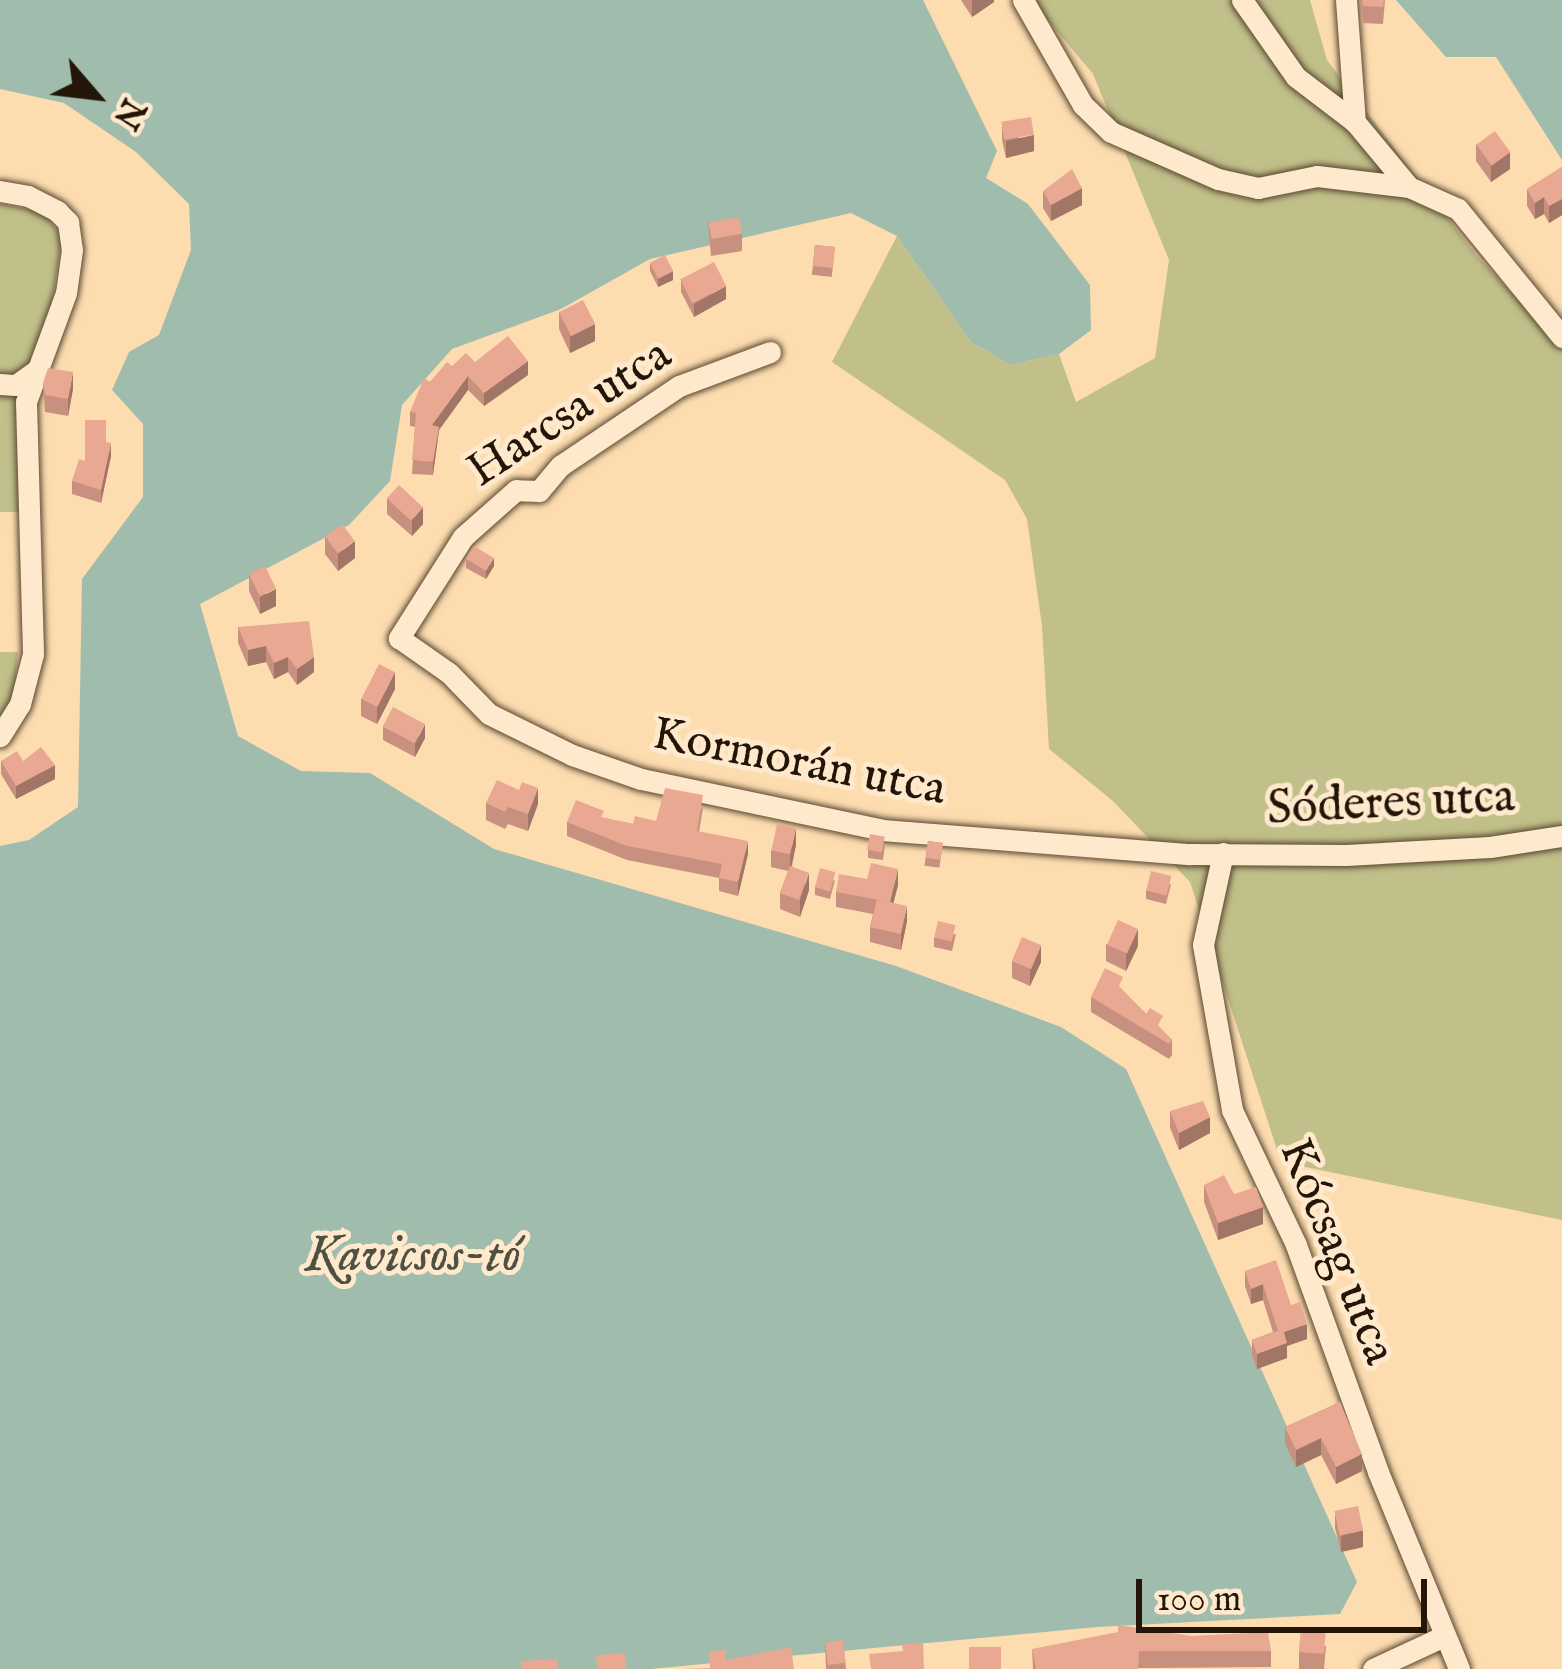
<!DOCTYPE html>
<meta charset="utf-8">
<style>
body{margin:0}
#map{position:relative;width:1562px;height:1669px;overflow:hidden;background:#fdddb0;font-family:"IM FELL English",serif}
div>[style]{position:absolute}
.green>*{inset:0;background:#c1c08a}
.water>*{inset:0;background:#9fbcac}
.roads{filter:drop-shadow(0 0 3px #5a4832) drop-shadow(0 0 3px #5a4832)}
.street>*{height:21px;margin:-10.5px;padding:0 10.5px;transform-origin:10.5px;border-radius:10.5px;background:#fee9cc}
.wall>*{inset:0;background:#c8907e;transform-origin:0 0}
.shaded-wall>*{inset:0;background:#a27666}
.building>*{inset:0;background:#e8a892;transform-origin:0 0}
span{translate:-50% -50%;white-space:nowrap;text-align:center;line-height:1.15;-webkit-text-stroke:10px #fee9cc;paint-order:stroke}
.street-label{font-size:48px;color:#231608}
.water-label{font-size:51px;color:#4e5041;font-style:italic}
.north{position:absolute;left:36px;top:36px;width:120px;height:120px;-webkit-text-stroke:9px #fee9cc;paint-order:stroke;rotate:118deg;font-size:33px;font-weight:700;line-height:48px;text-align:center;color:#231608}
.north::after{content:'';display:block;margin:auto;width:42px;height:54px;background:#231608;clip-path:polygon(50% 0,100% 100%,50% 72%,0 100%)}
.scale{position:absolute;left:1136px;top:1579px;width:291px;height:54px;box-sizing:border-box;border:6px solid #231608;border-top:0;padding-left:15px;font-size:36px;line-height:42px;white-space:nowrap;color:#231608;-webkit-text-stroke:9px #fee9cc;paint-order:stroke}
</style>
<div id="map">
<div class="green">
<i style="clip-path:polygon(1031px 0,1310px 0,1327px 60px,1475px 254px,1562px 347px,1562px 1220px,1281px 1162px,1190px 882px,1113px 801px,1049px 749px,1042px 626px,1027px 519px,1005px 480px,832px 362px,897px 236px,971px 342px,1011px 365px,1059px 354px,1076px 402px,1155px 358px,1169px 260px,1093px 74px)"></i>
<i style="clip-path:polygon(0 204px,43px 212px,62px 237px,21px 512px,0 512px)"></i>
<i style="clip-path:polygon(0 652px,18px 652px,13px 701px,0 727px)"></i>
</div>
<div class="water">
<i style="clip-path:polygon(0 0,923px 0,997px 151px,986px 178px,1028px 204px,1090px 285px,1091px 330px,1059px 354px,1011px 365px,971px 342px,897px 236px,851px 213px,650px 259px,561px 309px,452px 349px,402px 405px,390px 481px,349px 525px,200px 604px,238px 736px,301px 771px,370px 773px,494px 849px,896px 966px,1061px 1027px,1126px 1069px,1357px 1582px,1340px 1614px,1097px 1627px,651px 1669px,0 1669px,0 846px,29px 840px,78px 807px,82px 579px,143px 497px,143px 424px,112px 390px,129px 352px,159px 335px,191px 250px,189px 204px,136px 152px,64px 103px,0 89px)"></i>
<i style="clip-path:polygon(1396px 0,1562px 0,1562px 160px,1496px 57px,1446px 57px)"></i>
</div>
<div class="roads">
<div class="street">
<i style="left:1023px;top:0;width:121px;rotate:60.3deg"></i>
<i style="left:1083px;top:105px;width:39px;rotate:44deg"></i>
<i style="left:1111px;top:132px;width:117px;rotate:23.7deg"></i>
<i style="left:1218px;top:179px;width:41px;rotate:12.7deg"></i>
<i style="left:1258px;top:188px;width:60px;rotate:-11.5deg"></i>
<i style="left:1317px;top:176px;width:93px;rotate:6.8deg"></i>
<i style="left:1242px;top:0;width:94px;rotate:55deg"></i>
<i style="left:1296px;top:77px;width:74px;rotate:37.3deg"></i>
<i style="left:1355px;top:122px;width:85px;rotate:50.3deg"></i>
<i style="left:1409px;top:187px;width:54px;rotate:24.2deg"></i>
<i style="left:1458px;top:209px;width:165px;rotate:50.9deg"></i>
<i style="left:1346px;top:0;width:122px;rotate:85.8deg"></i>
<i style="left:0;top:191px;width:28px;rotate:10deg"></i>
<i style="left:28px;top:196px;width:33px;rotate:27deg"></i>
<i style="left:57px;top:211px;width:16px;rotate:45deg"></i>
<i style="left:68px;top:222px;width:28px;rotate:82deg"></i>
<i style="left:72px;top:250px;width:43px;rotate:97.9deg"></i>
<i style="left:66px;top:293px;width:116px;rotate:110.2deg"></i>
<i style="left:26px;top:402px;width:252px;rotate:88.4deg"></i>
<i style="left:33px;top:654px;width:52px;rotate:104.6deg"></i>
<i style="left:20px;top:704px;width:38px;rotate:122deg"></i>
<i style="left:770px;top:352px;width:97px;rotate:159.5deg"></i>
<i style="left:679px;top:386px;width:143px;rotate:146.1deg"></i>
<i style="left:560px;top:466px;width:33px;rotate:130deg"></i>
<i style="left:539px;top:491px;width:23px;rotate:-178deg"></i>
<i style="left:516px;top:490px;width:71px;rotate:138.4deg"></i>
<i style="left:463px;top:537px;width:120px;rotate:122.4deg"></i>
<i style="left:399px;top:638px;width:61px;rotate:35deg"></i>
<i style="left:449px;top:673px;width:57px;rotate:45.7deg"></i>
<i style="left:489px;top:714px;width:93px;rotate:26.3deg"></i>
<i style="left:572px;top:755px;width:73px;rotate:19.2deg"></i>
<i style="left:641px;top:779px;width:246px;rotate:11.9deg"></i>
<i style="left:882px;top:830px;width:309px;rotate:4.5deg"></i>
<i style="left:1190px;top:854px;width:156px;rotate:0.4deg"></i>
<i style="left:1346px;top:855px;width:144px;rotate:-3.2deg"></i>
<i style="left:1490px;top:847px;width:73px;rotate:-8.7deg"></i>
<i style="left:0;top:384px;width:16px;rotate:4deg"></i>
<i style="left:16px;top:385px;width:24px;rotate:-36deg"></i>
<i style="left:1223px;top:853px;width:94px;rotate:102.3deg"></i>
<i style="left:1203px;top:945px;width:168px;rotate:80deg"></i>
<i style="left:1232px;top:1110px;width:149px;rotate:64.6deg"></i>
<i style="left:1296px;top:1245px;width:241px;rotate:70.1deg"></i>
<i style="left:1378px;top:1472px;width:213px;rotate:67.6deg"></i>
<i style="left:1373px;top:1669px;width:76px;rotate:-24.9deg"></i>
</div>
</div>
<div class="wall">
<i style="clip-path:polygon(961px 0,994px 0,994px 2px,972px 17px)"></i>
<i style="clip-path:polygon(1360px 0,1385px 0,1383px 24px,1363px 23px)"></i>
<i style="clip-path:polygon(1002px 123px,1034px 151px,1006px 158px,1002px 140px)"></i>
<i style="clip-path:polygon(1476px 144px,1510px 169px,1491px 182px,1476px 161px)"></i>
<i style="clip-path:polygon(1562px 167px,1562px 215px,1549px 223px,1544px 214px,1535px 219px,1527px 206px,1527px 189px)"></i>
<i style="clip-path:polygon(1043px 191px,1082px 205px,1051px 221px,1043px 208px)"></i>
<i style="clip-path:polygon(708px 222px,742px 234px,742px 251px,711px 256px)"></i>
<i style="left:815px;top:245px;width:20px;height:30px;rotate:6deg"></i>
<i style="clip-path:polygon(650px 263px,673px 280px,658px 287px,650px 271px)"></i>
<i style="clip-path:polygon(681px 280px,726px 299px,694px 317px,681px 292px)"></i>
<i style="clip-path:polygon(559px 312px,595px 341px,570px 353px,559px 329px)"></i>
<i style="clip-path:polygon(452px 366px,528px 375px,484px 406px,468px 390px,439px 430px,433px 475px,412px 474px,415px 427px,410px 426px,410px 412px,430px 382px)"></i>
<i style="clip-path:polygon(43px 383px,73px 389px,68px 416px,45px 412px)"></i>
<i style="clip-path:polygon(106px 442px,111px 456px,101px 503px,72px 494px,72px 481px,85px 461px)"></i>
<i style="clip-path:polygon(387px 498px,423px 524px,412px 536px,387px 514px)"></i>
<i style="clip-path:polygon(325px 537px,355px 558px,338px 571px,325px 554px)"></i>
<i style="clip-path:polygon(466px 559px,494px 566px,486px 579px,466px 568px)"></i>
<i style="clip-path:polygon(249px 574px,276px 606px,260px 614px,249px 591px)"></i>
<i style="clip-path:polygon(238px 627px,314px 672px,297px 685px,288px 672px,274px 679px,266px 662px,248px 666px,238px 643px)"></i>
<i style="clip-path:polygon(395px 689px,377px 724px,361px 716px,361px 699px)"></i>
<i style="clip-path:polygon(383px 727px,425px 738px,415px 757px,383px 740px)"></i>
<i style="clip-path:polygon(1px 761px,23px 761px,55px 779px,16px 799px,1px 774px)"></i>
<i style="clip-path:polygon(486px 803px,538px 804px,528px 831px,508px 824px,505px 829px,486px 820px)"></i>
<i style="clip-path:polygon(703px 808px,699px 832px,748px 854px,738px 896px,719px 891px,719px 878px,627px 860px,567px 836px,567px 822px,604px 818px,633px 824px,656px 821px)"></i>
<i style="left:928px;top:841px;width:15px;height:25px;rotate:8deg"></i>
<i style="clip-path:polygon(796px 845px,792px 866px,809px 890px,800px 917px,780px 909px,780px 893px,788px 871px,771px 867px,771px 850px)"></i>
<i style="clip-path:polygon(885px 845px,883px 860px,868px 858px,868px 850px)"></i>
<i style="clip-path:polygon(835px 880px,830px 899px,815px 895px,815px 887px)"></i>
<i style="clip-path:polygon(1171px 884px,1166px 904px,1146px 899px,1146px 890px)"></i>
<i style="clip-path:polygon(898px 885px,893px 903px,907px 921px,901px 950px,870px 942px,870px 927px,873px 914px,836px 907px,836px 892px)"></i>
<i style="clip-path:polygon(956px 934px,952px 951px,934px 947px,934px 938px)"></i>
<i style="clip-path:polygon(1106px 944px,1138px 946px,1126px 971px,1106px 961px)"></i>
<i style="clip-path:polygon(1012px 961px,1041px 962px,1030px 986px,1012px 978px)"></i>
<i style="clip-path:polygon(1123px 991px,1172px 1040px,1172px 1055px,1169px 1059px,1091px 1012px,1091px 997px)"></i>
<i style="clip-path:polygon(1170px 1111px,1210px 1133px,1179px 1150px,1170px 1128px)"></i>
<i style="clip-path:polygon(1204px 1185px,1234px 1194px,1263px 1224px,1218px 1240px,1204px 1202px)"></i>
<i style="clip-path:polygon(1245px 1271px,1291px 1305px,1307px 1339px,1287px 1346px,1287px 1358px,1257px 1369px,1252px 1355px,1252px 1340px,1273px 1332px,1263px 1300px,1251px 1304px,1245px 1286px)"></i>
<i style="clip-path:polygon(1340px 1402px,1362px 1471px,1336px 1484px,1321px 1455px,1296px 1467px,1285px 1444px,1285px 1427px)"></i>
<i style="clip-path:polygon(1335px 1512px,1363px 1547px,1341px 1552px,1335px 1528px)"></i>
<i style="clip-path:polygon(843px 1640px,846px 1669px,826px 1669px,825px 1642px)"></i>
<i style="clip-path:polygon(1326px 1646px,1324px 1669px,1299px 1669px,1299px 1652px)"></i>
<i style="clip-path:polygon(1032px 1649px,1271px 1651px,1271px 1667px,1033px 1669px)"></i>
</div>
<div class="shaded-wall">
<i style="clip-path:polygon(972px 0,994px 0,994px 2px,972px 17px)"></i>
<i style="clip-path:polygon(1034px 135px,1034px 151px,1006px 158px,1006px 141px)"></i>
<i style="clip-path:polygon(1510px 152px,1510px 169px,1491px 182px,1491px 166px)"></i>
<i style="clip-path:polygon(1082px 188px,1082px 205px,1051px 221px,1051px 205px)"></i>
<i style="clip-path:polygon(1544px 197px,1544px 214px,1535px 219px,1535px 203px)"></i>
<i style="clip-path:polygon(1562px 199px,1562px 215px,1549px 223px,1549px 206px)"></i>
<i style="clip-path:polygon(673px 271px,673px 280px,658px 287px,658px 279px)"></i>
<i style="clip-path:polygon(726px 286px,726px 299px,694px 317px,694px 304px)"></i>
<i style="clip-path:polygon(595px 324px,595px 341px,570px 353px,570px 336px)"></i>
<i style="clip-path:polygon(528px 361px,528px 375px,484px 406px,484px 393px)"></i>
<i style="clip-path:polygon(73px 372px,73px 389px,68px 416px,68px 399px)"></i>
<i style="clip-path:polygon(468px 376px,468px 390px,439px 430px,433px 475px,432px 425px)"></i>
<i style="clip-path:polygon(111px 443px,111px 456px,101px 503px,101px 490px)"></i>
<i style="clip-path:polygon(423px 507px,423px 524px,412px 536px,412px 520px)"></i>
<i style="clip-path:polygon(355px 541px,355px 558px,338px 571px,338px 554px)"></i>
<i style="clip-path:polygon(494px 558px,494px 566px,486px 579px,486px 571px)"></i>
<i style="clip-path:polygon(276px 589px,276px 606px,260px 614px,260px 597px)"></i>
<i style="clip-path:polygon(266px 646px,266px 662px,248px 666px,248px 650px)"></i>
<i style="clip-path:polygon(288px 657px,288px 672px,274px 679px,274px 663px)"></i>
<i style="clip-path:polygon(314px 657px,314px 672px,297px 685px,297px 669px)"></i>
<i style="clip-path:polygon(395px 672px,395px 689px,377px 724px,377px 707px)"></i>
<i style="clip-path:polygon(425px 724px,425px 738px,415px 757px,415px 744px)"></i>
<i style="clip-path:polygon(55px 765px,55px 779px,16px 799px,16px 786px)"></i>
<i style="clip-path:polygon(538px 788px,538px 804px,528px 831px,528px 814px)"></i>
<i style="clip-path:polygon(796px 828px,796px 845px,790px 872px,790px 855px)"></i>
<i style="clip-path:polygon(748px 841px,748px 854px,738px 896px,738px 882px)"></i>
<i style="clip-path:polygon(898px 869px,898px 885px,890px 917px,890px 902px)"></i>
<i style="clip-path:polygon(809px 873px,809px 890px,800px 917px,800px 900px)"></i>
<i style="clip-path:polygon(907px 906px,907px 921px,901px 950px,901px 934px)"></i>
<i style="clip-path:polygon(1138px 929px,1138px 946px,1126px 971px,1126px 954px)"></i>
<i style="clip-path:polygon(1041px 945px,1041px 962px,1030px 986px,1030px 969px)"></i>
<i style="clip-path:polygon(1210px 1117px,1210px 1133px,1179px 1150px,1179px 1133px)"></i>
<i style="clip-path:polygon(1263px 1207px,1263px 1224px,1218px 1240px,1218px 1223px)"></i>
<i style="clip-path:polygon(1263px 1284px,1263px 1300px,1251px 1304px,1251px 1289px)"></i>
<i style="clip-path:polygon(1307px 1324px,1307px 1339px,1287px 1346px,1287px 1358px,1257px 1369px,1257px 1354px,1284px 1332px)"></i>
<i style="clip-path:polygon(1321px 1438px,1321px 1455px,1296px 1467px,1296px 1450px)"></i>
<i style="clip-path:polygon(1362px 1454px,1362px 1471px,1336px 1484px,1336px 1467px)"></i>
<i style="clip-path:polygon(1363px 1530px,1363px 1547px,1341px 1552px,1341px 1536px)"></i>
</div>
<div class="building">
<i style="clip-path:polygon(1362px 0,1384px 0,1383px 7px,1363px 6px)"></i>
<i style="left:1031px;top:117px;width:18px;height:30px;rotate:81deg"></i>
<i style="left:1495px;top:131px;width:26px;height:23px;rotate:54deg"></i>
<i style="clip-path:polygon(1562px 167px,1562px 199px,1549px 206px,1544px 197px,1535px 203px,1527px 189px)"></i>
<i style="clip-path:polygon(1072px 169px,1082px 188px,1051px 205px,1043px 191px)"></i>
<i style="left:739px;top:217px;width:17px;height:31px;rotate:80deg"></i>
<i style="left:815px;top:245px;width:20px;height:21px;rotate:6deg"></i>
<i style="left:665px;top:255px;width:18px;height:17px;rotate:63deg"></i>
<i style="left:714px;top:262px;width:27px;height:38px;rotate:63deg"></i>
<i style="left:583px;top:300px;width:27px;height:27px;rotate:63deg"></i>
<i style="clip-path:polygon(508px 336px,528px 361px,484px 393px,468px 376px,432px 425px,439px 427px,433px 462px,412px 460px,416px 413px,410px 412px,424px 378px,430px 382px,447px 362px,452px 366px,466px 353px,475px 362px)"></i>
<i style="clip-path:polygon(48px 368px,73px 372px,68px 399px,45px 395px,43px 383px)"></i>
<i style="clip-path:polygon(85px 420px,106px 420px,106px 442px,111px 443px,101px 490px,72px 481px,79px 459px,85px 461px)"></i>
<i style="left:399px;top:485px;width:33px;height:18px;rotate:43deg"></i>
<i style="left:342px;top:524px;width:21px;height:21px;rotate:53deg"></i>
<i style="left:474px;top:546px;width:23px;height:15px;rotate:31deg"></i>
<i style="left:265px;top:566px;width:25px;height:18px;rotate:64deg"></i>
<i style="clip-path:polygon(309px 621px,314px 657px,297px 669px,288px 657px,274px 663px,266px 646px,248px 650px,238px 627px)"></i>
<i style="left:379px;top:664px;width:18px;height:39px;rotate:27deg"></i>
<i style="left:393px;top:707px;width:36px;height:22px;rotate:28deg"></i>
<i style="clip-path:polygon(41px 747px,55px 765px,16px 786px,1px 761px,17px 751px,23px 761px)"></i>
<i style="clip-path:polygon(497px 780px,519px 790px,522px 782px,538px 788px,528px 814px,508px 807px,505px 812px,486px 803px)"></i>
<i style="clip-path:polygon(665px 788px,703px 795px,697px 831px,748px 841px,738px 882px,719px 878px,722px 864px,627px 846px,567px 822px,576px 800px,604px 811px,601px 817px,633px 824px,635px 816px,656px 821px)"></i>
<i style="left:777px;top:824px;width:19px;height:27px;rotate:12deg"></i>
<i style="left:870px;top:834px;width:15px;height:16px;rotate:11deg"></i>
<i style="left:928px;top:841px;width:15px;height:17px;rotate:8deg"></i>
<i style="clip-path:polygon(871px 863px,898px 869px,890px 902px,836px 892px,839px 874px,867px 879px)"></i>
<i style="left:790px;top:866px;width:20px;height:29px;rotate:20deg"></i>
<i style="left:820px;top:868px;width:16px;height:20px;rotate:15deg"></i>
<i style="left:1151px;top:871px;width:21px;height:20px;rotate:14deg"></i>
<i style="left:877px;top:899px;width:31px;height:29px;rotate:13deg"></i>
<i style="left:1118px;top:920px;width:22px;height:27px;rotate:24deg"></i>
<i style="left:938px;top:921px;width:18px;height:17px;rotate:13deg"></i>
<i style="left:1022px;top:937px;width:21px;height:26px;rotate:23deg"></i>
<i style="clip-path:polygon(1105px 968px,1123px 977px,1119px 986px,1146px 1014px,1150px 1008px,1163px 1016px,1158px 1025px,1172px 1040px,1169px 1044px,1091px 997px)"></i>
<i style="clip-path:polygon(1203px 1101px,1210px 1117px,1179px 1133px,1170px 1111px)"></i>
<i style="clip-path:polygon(1224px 1175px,1234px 1194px,1256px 1187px,1263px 1207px,1218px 1223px,1204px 1185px)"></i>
<i style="clip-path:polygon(1276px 1260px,1291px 1305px,1300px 1302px,1307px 1324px,1284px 1332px,1287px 1343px,1257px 1354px,1252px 1340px,1278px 1331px,1263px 1284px,1251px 1289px,1245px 1271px)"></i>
<i style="clip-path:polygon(1340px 1402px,1362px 1454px,1336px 1467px,1321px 1438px,1296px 1450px,1285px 1427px)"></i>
<i style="left:1358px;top:1506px;width:25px;height:24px;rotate:78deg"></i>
<i style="clip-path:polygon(1118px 1625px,1192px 1636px,1268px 1632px,1271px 1651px,1139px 1651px,1138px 1669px,1036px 1669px,1032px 1649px,1118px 1632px)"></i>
<i style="left:1301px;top:1627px;width:25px;height:25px;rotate:5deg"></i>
<i style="left:843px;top:1640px;width:23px;height:18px;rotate:83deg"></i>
<i style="clip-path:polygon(923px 1643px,924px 1669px,871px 1669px,869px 1654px,903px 1651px,902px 1644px)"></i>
<i style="clip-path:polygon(791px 1647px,794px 1669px,682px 1669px,710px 1668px,709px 1651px,725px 1650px,726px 1660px)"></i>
<i style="left:969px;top:1647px;width:32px;height:22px"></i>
<i style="left:625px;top:1653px;width:16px;height:29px;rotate:86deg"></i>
<i style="clip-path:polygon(557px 1659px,558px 1669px,521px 1669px,521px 1661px)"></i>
</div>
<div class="street-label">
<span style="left:570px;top:414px;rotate:-33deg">Harcsa utca</span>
<span style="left:799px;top:763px;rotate:11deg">Kormorán utca</span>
<span style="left:1391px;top:804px;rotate:-3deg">Sóderes utca</span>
<span style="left:1336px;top:1252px;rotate:68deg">Kócsag utca</span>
</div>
<div class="water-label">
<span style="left:413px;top:1257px">Kavicsos-tó</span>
</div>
<div class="north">N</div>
<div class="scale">100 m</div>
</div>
